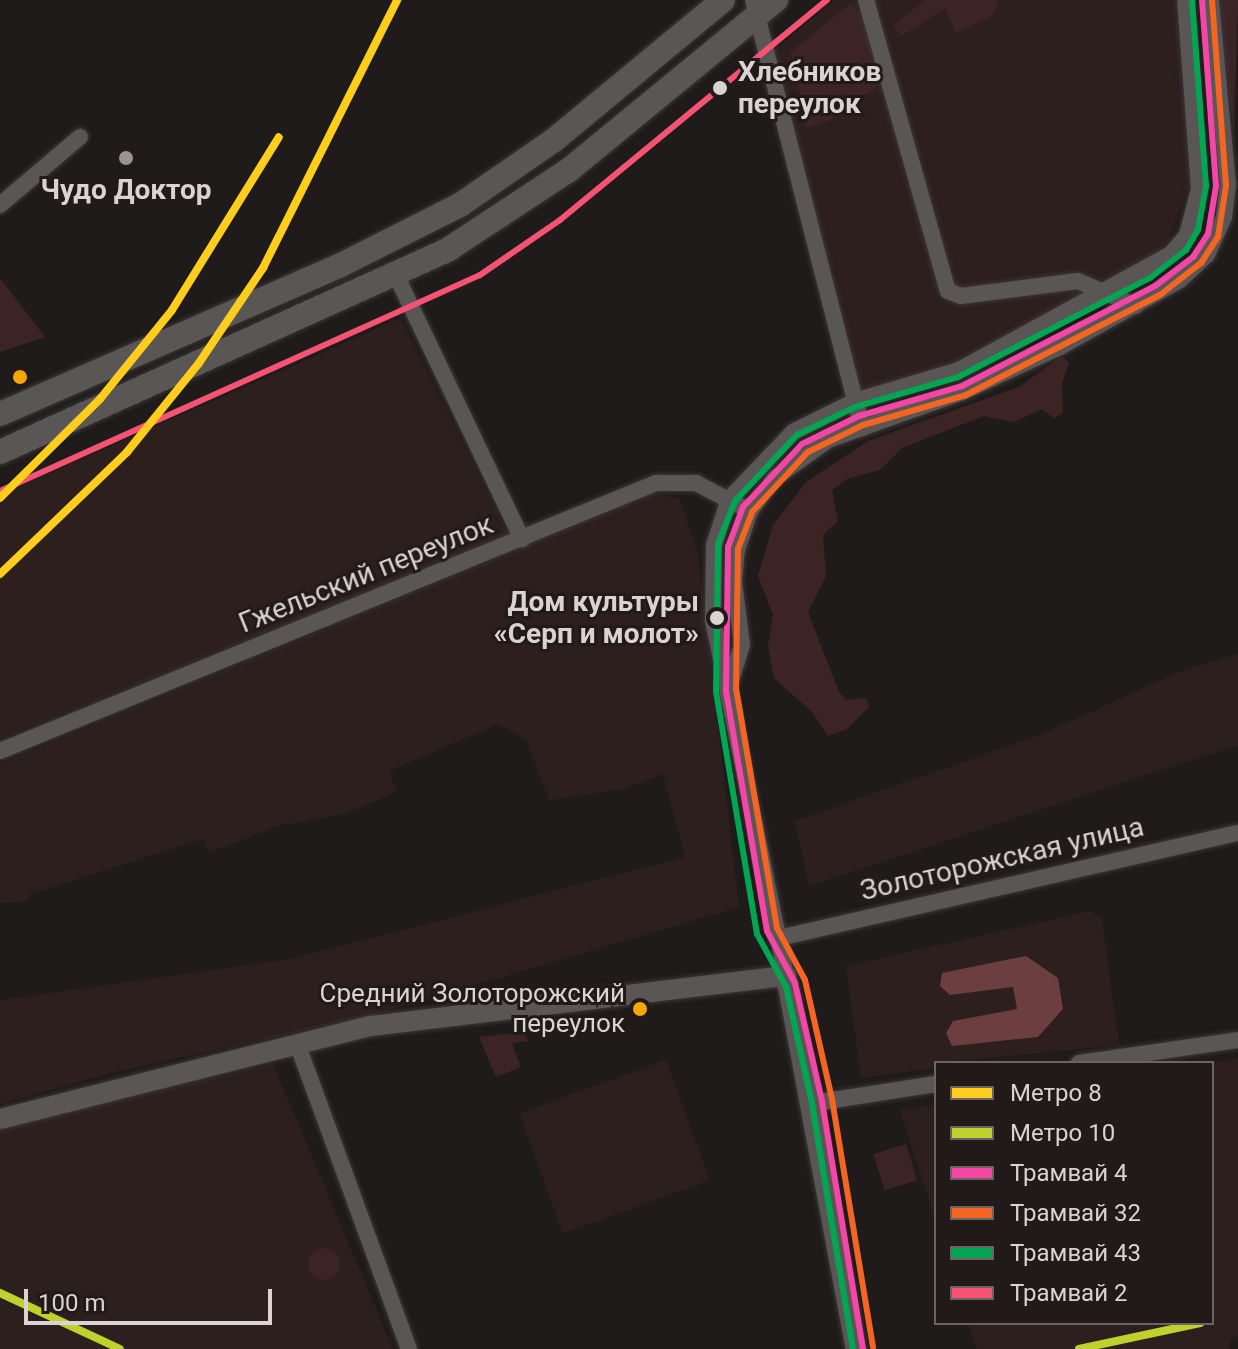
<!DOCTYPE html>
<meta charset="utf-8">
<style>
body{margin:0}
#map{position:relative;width:1238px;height:1349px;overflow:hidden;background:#201b1b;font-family:Roboto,sans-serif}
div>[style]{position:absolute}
.built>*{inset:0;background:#2e1f1f;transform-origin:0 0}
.green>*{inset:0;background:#3c2425;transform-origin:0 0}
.round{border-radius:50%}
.water>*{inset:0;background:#6c3e40}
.roads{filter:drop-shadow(0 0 2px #3b3637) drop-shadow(0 0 2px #3b3637)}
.minor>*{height:16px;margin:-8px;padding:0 8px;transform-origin:8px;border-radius:8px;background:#5a5656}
.tertiary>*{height:20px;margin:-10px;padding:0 10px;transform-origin:10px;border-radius:10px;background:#5a5656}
.secondary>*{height:24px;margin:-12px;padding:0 12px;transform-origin:12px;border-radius:12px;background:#5a5656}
.tram-1>*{height:6px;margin:-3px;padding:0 3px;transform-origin:3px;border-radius:3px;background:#f346a5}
.tram-2>*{height:6px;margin:-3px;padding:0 3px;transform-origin:3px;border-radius:3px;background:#f26522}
.tram-3>*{height:6px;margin:-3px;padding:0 3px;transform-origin:3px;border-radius:3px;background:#00a651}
.tram-4>*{height:6px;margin:-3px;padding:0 3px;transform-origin:3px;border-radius:3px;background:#f65372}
.metro-1>*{height:8px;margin:-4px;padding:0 4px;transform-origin:4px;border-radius:4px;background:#ffcd1c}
.metro-2>*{height:8px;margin:-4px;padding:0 4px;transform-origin:4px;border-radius:4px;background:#bed12c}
.dots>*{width:22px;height:22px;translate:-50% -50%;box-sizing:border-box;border:4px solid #221919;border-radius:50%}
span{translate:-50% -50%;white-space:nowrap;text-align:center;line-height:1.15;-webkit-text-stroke:6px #221919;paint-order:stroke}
.bus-label{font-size:26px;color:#dad3d3}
.right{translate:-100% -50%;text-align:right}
.stop-label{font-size:28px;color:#dad3d3;font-weight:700}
.left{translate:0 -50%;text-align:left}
.poi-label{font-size:28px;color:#dad3d3;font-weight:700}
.street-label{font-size:28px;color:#dad3d3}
.legend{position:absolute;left:934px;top:1061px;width:280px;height:264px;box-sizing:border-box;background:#221919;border:2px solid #6c6363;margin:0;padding:10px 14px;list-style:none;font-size:24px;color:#dad3d3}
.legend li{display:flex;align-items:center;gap:16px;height:40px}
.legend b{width:40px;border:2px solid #6c6363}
.scale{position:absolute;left:24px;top:1289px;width:248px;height:36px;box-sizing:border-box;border:4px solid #dad3d3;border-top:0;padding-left:10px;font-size:24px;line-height:28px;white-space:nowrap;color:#dad3d3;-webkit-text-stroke:6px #221919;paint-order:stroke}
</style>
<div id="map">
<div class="built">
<i style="clip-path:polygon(834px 0,1178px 0,1192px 176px,1169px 240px,1157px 254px,963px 363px,859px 392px,769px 55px)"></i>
<i style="clip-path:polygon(401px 318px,509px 537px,0 738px,0 495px)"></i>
<i style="clip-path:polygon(654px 493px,680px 499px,698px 555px,739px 907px,370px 1016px,115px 1072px,0 1104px,0 1000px,291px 959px,685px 857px,663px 774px,623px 789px,549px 800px,526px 739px,498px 724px,389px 771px,397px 792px,344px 814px,277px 826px,209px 853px,203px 839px,30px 894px,27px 901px,0 903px,0 764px)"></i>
<i style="clip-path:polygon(1238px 654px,1238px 745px,809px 886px,795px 821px,1040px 735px,1181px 671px)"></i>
<i style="clip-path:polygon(1091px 911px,1102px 920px,1119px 1045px,936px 1063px,936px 1068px,861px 1078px,846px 966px)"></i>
<i style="clip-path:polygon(1238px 1058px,1238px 1336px,1230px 1339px,1229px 1349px,977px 1349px,968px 1323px,1212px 1323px,1208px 1063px)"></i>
<i style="left:666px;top:1060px;width:128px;height:156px;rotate:70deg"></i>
<i style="clip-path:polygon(273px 1064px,393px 1349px,0 1349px,0 1129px)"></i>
<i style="clip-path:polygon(936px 1105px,936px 1222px,900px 1110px)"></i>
</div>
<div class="green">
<i style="clip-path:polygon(925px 0,999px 0,993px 15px,956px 33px,945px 8px,902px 36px,893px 26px)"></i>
<i style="clip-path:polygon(1217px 0,1238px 0,1234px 132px)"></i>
<i style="clip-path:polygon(852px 2px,878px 44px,876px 89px,833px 113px,833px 119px,807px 128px,791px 52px)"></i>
<i style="clip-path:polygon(0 278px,45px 337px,0 352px)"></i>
<i style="clip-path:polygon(1062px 356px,1069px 363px,1062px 383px,1063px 413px,1054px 418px,1042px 409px,1014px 422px,984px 416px,902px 448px,880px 470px,849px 478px,832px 490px,838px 521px,823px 535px,826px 576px,808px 612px,839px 692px,846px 700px,866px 698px,869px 707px,847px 729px,828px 736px,811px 711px,774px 678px,768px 646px,773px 615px,758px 576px,773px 525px,806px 482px,868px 441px,1019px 387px)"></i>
<i style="clip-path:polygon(524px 1032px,528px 1041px,512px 1043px,521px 1067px,496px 1077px,479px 1037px)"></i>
<i style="left:906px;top:1144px;width:38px;height:34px;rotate:73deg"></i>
<i class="round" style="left:308px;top:1248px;width:32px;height:32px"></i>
</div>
<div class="water">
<i style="clip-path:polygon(1026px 956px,1058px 978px,1063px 1009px,1038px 1037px,952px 1046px,946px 1033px,953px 1021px,1017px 1009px,1013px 987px,950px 995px,940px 986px,942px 973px)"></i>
</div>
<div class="roads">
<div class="minor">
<i style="left:753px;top:0;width:442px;rotate:75.7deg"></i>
<i style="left:866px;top:0;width:302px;rotate:74.3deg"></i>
<i style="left:948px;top:291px;width:14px;rotate:21deg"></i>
<i style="left:961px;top:296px;width:118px;rotate:-7.3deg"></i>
<i style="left:1078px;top:281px;width:63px;rotate:23.3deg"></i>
<i style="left:0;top:205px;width:105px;rotate:-40.4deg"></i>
<i style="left:396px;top:275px;width:293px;rotate:64.5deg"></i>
<i style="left:729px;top:687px;width:44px;rotate:-72.8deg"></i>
<i style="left:742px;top:645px;width:64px;rotate:-97.2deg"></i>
<i style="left:734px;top:582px;width:32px;rotate:-85deg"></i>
<i style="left:737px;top:550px;width:41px;rotate:-71.6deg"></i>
<i style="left:750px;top:511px;width:41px;rotate:-52.9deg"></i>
<i style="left:775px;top:478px;width:65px;rotate:-35.6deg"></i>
<i style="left:828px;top:440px;width:143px;rotate:-19.6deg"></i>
<i style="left:963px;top:392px;width:107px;rotate:-24.9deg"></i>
<i style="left:1060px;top:347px;width:137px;rotate:-29.2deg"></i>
<i style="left:1180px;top:280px;width:37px;rotate:-43deg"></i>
<i style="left:1207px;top:255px;width:42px;rotate:-65.9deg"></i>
<i style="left:1224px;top:217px;width:32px;rotate:-83deg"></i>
<i style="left:1228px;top:185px;width:186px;rotate:-95.3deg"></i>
<i style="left:0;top:751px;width:709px;rotate:-22.22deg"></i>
<i style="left:656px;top:483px;width:40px"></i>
<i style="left:696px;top:483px;width:61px;rotate:27.4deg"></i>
<i style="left:779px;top:938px;width:471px;rotate:-12.9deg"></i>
<i style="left:786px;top:976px;width:364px;rotate:-101.6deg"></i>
<i style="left:713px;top:619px;width:74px;rotate:-89.2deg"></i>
<i style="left:714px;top:545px;width:48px;rotate:-71.9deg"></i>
<i style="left:729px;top:499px;width:93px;rotate:-46.3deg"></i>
<i style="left:793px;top:432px;width:69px;rotate:-26.6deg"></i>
<i style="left:855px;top:401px;width:109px;rotate:-16.6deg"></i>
<i style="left:959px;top:370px;width:242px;rotate:-28.7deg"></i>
<i style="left:1171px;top:254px;width:25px;rotate:-50deg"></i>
<i style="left:1187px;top:235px;width:48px;rotate:-75.4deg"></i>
<i style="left:1199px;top:189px;width:190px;rotate:-94.2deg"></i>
<i style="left:297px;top:1043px;width:326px;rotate:69.9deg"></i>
<i style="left:1079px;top:1063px;width:161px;rotate:-8.2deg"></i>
<i style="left:814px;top:1103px;width:123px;rotate:-8.9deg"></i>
</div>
<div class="tertiary">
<i style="left:0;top:1119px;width:382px;rotate:-14.1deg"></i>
<i style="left:371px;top:1026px;width:418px;rotate:-6.9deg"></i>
<i style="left:786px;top:976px;width:380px;rotate:79.4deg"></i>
</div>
<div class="secondary">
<i style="left:0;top:414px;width:370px;rotate:-23.6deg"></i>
<i style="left:339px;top:266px;width:136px;rotate:-26.8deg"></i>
<i style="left:460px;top:205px;width:114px;rotate:-34.7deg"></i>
<i style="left:554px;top:140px;width:219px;rotate:-39.6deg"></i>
<i style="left:0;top:452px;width:493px;rotate:-24.3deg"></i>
<i style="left:449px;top:249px;width:144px;rotate:-33.4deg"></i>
<i style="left:569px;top:170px;width:268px;rotate:-39.4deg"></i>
</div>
</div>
<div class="tram-1">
<i style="left:863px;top:1349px;width:251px;rotate:-99.4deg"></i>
<i style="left:822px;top:1101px;width:121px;rotate:-102.9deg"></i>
<i style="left:795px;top:983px;width:59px;rotate:-118.3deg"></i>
<i style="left:767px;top:931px;width:244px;rotate:-99.7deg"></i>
<i style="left:726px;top:690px;width:143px;rotate:-89.2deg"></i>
<i style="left:728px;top:547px;width:43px;rotate:-69.4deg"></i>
<i style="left:743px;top:507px;width:86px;rotate:-46.9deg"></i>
<i style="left:802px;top:444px;width:64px;rotate:-26.2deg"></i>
<i style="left:859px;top:416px;width:107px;rotate:-16.2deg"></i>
<i style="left:962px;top:386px;width:217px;rotate:-27.4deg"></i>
<i style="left:1155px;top:286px;width:48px;rotate:-37.3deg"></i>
<i style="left:1193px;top:257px;width:27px;rotate:-57deg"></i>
<i style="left:1208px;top:234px;width:49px;rotate:-80.5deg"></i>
<i style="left:1216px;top:186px;width:187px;rotate:-94.3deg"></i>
</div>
<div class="tram-2">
<i style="left:873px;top:1347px;width:251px;rotate:-99.4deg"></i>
<i style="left:832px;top:1099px;width:122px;rotate:-102.8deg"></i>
<i style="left:805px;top:980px;width:59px;rotate:-118.3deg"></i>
<i style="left:777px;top:928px;width:242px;rotate:-99.7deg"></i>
<i style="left:736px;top:689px;width:140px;rotate:-89.2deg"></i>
<i style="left:738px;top:549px;width:40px;rotate:-69deg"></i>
<i style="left:752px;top:512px;width:82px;rotate:-47deg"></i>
<i style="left:808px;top:452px;width:61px;rotate:-26.1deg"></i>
<i style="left:863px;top:425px;width:107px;rotate:-16.2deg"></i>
<i style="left:966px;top:395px;width:218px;rotate:-27.3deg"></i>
<i style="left:1160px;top:295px;width:52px;rotate:-38deg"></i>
<i style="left:1201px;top:263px;width:31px;rotate:-57deg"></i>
<i style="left:1218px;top:237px;width:52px;rotate:-81.1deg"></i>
<i style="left:1226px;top:186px;width:187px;rotate:-94.3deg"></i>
</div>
<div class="tram-3">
<i style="left:853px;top:1349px;width:249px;rotate:-99.5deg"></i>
<i style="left:812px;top:1103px;width:119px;rotate:-102.6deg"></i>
<i style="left:786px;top:987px;width:60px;rotate:-118.7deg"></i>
<i style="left:757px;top:934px;width:245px;rotate:-99.6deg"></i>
<i style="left:716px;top:692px;width:148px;rotate:-89.2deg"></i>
<i style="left:718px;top:544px;width:46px;rotate:-68.4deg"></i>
<i style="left:735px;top:501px;width:91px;rotate:-46.8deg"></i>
<i style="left:797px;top:435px;width:64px;rotate:-25.8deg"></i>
<i style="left:855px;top:407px;width:107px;rotate:-16.2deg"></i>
<i style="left:958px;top:377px;width:216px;rotate:-27.3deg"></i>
<i style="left:1150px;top:278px;width:46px;rotate:-37.9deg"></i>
<i style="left:1186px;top:250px;width:23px;rotate:-59deg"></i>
<i style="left:1198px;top:230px;width:45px;rotate:-79.7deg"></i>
<i style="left:1206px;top:186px;width:186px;rotate:-94.3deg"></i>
</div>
<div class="tram-4">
<i style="left:0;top:491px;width:526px;rotate:-24.23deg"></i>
<i style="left:480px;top:275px;width:97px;rotate:-34.5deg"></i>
<i style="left:560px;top:220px;width:346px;rotate:-39.5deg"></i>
</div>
<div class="metro-1">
<i style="left:0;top:498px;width:141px;rotate:-44.7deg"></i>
<i style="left:100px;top:399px;width:114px;rotate:-51deg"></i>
<i style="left:172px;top:310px;width:203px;rotate:-58.3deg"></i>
<i style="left:0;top:574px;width:176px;rotate:-43.8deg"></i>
<i style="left:127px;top:452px;width:114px;rotate:-51deg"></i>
<i style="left:199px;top:363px;width:115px;rotate:-56deg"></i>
<i style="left:263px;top:268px;width:300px;rotate:-63.4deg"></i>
</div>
<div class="metro-2">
<i style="left:0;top:1293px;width:132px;rotate:25deg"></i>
<i style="left:1079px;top:1349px;width:124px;rotate:-12.1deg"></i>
</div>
<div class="dots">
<i style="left:720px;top:88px;background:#dad3d3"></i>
<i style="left:126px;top:158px;background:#999393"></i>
<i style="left:20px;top:377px;background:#f7a600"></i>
<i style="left:717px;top:618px;background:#dad3d3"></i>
<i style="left:640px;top:1009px;background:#f7a600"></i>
</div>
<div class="bus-label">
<span class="right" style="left:625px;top:1009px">Средний Золоторожский<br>переулок</span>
</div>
<div class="stop-label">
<span class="left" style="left:738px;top:88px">Хлебников<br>переулок</span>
<span class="right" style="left:699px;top:618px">Дом культуры<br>«Серп и молот»</span>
</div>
<div class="poi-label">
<span style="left:126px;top:190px">Чудо Доктор</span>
</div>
<div class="street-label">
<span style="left:366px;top:574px;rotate:-22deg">Гжельский переулок</span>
<span style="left:1002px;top:859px;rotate:-13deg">Золоторожская улица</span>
</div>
<ul class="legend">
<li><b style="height:10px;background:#ffcd1c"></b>Метро 8</li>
<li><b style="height:10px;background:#bed12c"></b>Метро 10</li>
<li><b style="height:10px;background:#f346a5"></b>Трамвай 4</li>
<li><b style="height:10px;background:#f26522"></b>Трамвай 32</li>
<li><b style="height:10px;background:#00a651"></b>Трамвай 43</li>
<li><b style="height:10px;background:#f65372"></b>Трамвай 2</li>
</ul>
<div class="scale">100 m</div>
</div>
